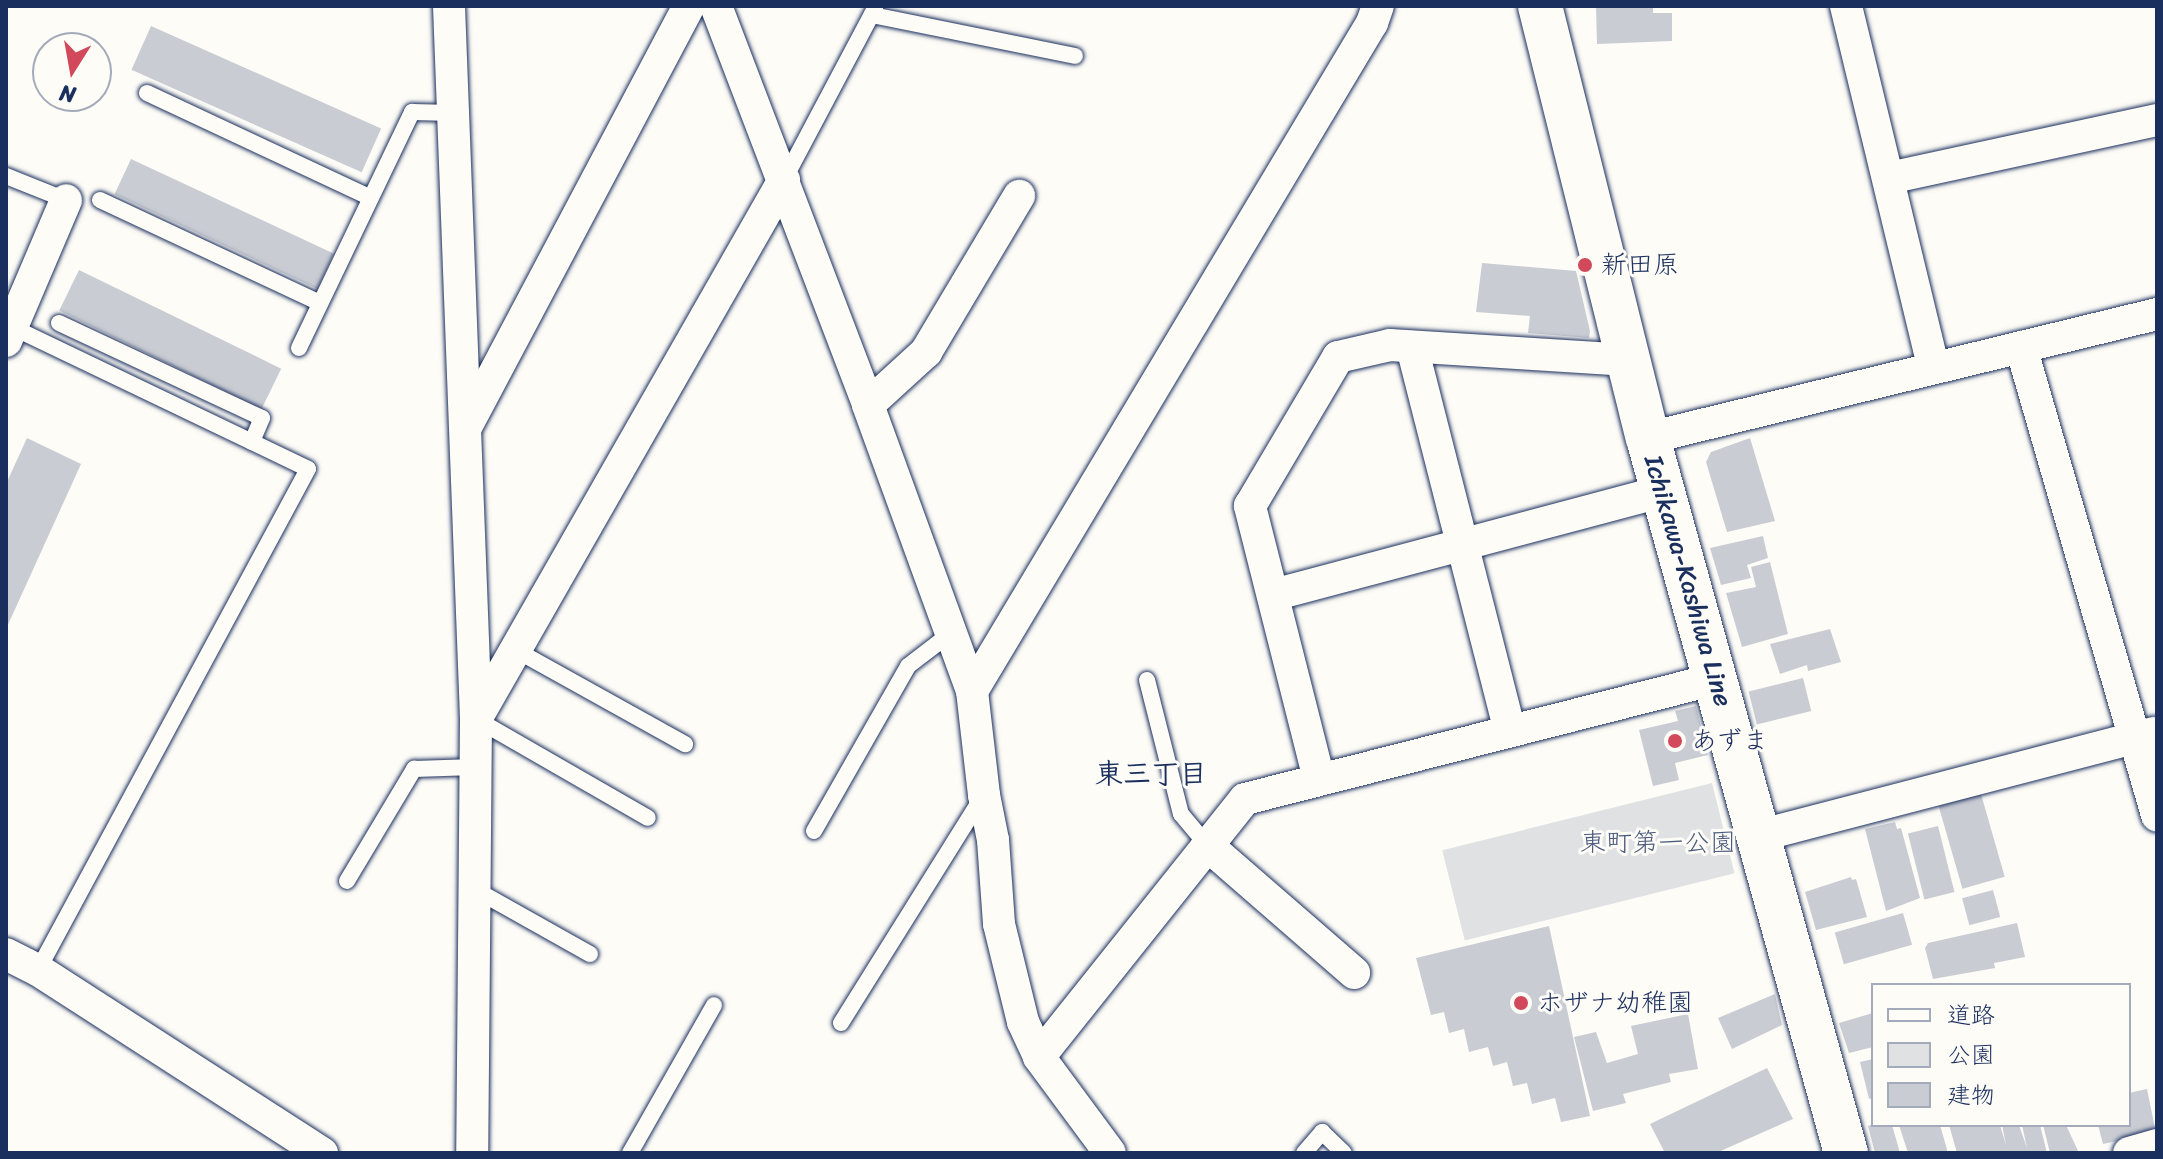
<!DOCTYPE html>
<meta charset="utf-8">
<style>
body{margin:0}
#map{position:relative;width:2163px;height:1159px;overflow:hidden;background:#fdfcf7;font-family:Sriracha,"Klee One",sans-serif}
div>[style]{position:absolute}
.green>*{inset:0;background:#e0e1e3;transform-origin:0 0}
.building>*{inset:0;background:#c9ccd3;transform-origin:0 0}
.roads{filter:drop-shadow(0 0 2px #1b2f5e) drop-shadow(0 0 2px #1b2f5e)}
.service>*{height:16px;margin:-8px;padding:0 8px;transform-origin:8px;border-radius:8px;background:#fdfcf7}
.minor>*{height:32px;margin:-16px;padding:0 16px;transform-origin:16px;border-radius:16px;background:#fdfcf7}
.primary>*{height:44px;margin:-22px;padding:0 22px;transform-origin:22px;border-radius:22px;background:#fdfcf7}
.dots>*{width:22px;height:22px;translate:-50% -50%;box-sizing:border-box;border:4px solid #fdfcf7;border-radius:50%}
span{translate:-50% -50%;white-space:nowrap;text-align:center;line-height:1.15;-webkit-text-stroke:6px #fdfcf7;paint-order:stroke}
.poi-label{font-size:26px;color:#1b2f5e}
.left{translate:0 -50%;text-align:left}
.street-label{font-size:26px;color:#1b2f5e}
.park-label{font-size:26px;color:#4c5c7f}
.neighbourhood-label{font-size:28px;color:#1b2f5e;font-weight:700}
.frame{position:absolute;inset:0;border:8px solid #1b2f5e;pointer-events:none}
.legend{position:absolute;left:1871px;top:983px;width:260px;height:144px;box-sizing:border-box;background:#fdfcf7;border:2px solid #a3aaba;margin:0;padding:10px 14px;list-style:none;font-size:24px;color:#1b2f5e}
.legend li{display:flex;align-items:center;gap:16px;height:40px}
.legend b{width:40px;border:2px solid #a3aaba}
.north{position:absolute;left:32px;top:32px;width:80px;height:80px;box-sizing:border-box;background:#fdfcf7;border:2px solid #a3aaba;border-radius:50%;rotate:191deg;font-size:22px;font-weight:700;line-height:32px;text-align:center;color:#1b2f5e}
.north::after{content:'';display:block;margin:auto;width:28px;height:36px;background:#d1495b;clip-path:polygon(50% 0,100% 100%,50% 72%,0 100%)}
</style>
<div id="map">
<div class="green">
<i style="left:1712px;top:783px;width:93px;height:278px;rotate:76deg"></i>
</div>
<div class="building">
<i style="clip-path:polygon(1596px 6px,1653px 6px,1653px 13px,1672px 13px,1672px 41px,1597px 44px)"></i>
<i style="left:151px;top:26px;width:252px;height:48px;rotate:24deg"></i>
<i style="left:131px;top:159px;width:224px;height:39px;rotate:25deg"></i>
<i style="clip-path:polygon(1482px 263px,1576px 271px,1590px 331px,1589px 338px,1528px 333px,1530px 316px,1476px 312px)"></i>
<i style="left:79px;top:270px;width:225px;height:45px;rotate:26deg"></i>
<i style="clip-path:polygon(27px 438px,81px 464px,6px 629px,6px 484px)"></i>
<i style="clip-path:polygon(1750px 438px,1775px 521px,1727px 532px,1706px 462px,1711px 452px)"></i>
<i style="clip-path:polygon(1763px 536px,1768px 558px,1747px 565px,1751px 578px,1721px 585px,1710px 548px)"></i>
<i style="clip-path:polygon(1770px 562px,1788px 634px,1742px 647px,1726px 593px,1756px 587px,1751px 567px)"></i>
<i style="clip-path:polygon(1830px 629px,1841px 662px,1808px 671px,1807px 665px,1780px 674px,1770px 644px)"></i>
<i style="left:1803px;top:678px;width:34px;height:56px;rotate:76deg"></i>
<i style="clip-path:polygon(1696px 706px,1708px 755px,1675px 763px,1679px 780px,1653px 786px,1639px 730px,1678px 721px,1675px 711px)"></i>
<i style="left:1981px;top:794px;width:86px;height:44px;rotate:74deg"></i>
<i style="clip-path:polygon(1895px 822px,1897px 829px,1901px 828px,1920px 898px,1886px 911px,1865px 829px)"></i>
<i style="left:1938px;top:826px;width:68px;height:31px;rotate:76deg"></i>
<i style="clip-path:polygon(1851px 877px,1852px 880px,1856px 879px,1867px 917px,1816px 930px,1805px 892px)"></i>
<i style="left:1993px;top:890px;width:28px;height:32px;rotate:75deg"></i>
<i style="left:1903px;top:913px;width:33px;height:71px;rotate:74deg"></i>
<i style="clip-path:polygon(2017px 923px,2025px 957px,1994px 963px,1995px 968px,1933px 979px,1925px 948px,1928px 943px)"></i>
<i style="clip-path:polygon(1549px 926px,1590px 1116px,1561px 1122px,1555px 1098px,1532px 1104px,1527px 1083px,1513px 1086px,1507px 1062px,1493px 1066px,1488px 1047px,1469px 1052px,1464px 1029px,1449px 1033px,1444px 1012px,1431px 1015px,1416px 958px)"></i>
<i style="clip-path:polygon(1775px 994px,1782px 1025px,1732px 1049px,1718px 1018px)"></i>
<i style="clip-path:polygon(1873px 1013px,1873px 1047px,1849px 1053px,1839px 1023px)"></i>
<i style="clip-path:polygon(1688px 1014px,1698px 1069px,1669px 1074px,1671px 1082px,1623px 1094px,1626px 1103px,1593px 1111px,1574px 1037px,1596px 1032px,1607px 1063px,1638px 1054px,1631px 1026px)"></i>
<i style="clip-path:polygon(1873px 1059px,1873px 1098px,1869px 1099px,1860px 1062px)"></i>
<i style="clip-path:polygon(1767px 1068px,1793px 1119px,1716px 1153px,1665px 1153px,1650px 1124px)"></i>
<i style="clip-path:polygon(2147px 1089px,2156px 1133px,2103px 1144px,2098px 1125px,2129px 1125px,2129px 1093px)"></i>
<i style="clip-path:polygon(1873px 1124px,1892px 1125px,1900px 1153px,1875px 1153px,1868px 1126px)"></i>
<i style="clip-path:polygon(1899px 1125px,1940px 1125px,1948px 1153px,1908px 1153px)"></i>
<i style="clip-path:polygon(1949px 1125px,2000px 1125px,2006px 1145px,2002px 1125px,2019px 1125px,2027px 1148px,2022px 1125px,2040px 1125px,2047px 1153px,1957px 1153px)"></i>
<i style="clip-path:polygon(2043px 1125px,2066px 1125px,2079px 1153px,2050px 1153px)"></i>
</div>
<div class="roads">
<div class="service">
<i style="left:872px;top:15px;width:207px;rotate:11.4deg"></i>
<i style="left:147px;top:93px;width:247px;rotate:25.1deg"></i>
<i style="left:6px;top:176px;width:65px;rotate:21.8deg"></i>
<i style="left:784px;top:180px;width:195px;rotate:-62.1deg"></i>
<i style="left:100px;top:200px;width:243px;rotate:25.1deg"></i>
<i style="left:59px;top:323px;width:224px;rotate:25.1deg"></i>
<i style="left:262px;top:418px;width:26px;rotate:113deg"></i>
<i style="left:12px;top:327px;width:328px;rotate:25.6deg"></i>
<i style="left:308px;top:469px;width:569px;rotate:118.32deg"></i>
<i style="left:299px;top:348px;width:262px;rotate:-64.4deg"></i>
<i style="left:412px;top:112px;width:41px;rotate:1.4deg"></i>
<i style="left:514px;top:649px;width:196px;rotate:29.1deg"></i>
<i style="left:1147px;top:680px;width:138px;rotate:75.8deg"></i>
<i style="left:1181px;top:814px;width:40px;rotate:50deg"></i>
<i style="left:476px;top:719px;width:198px;rotate:29.9deg"></i>
<i style="left:814px;top:831px;width:190px;rotate:-60.3deg"></i>
<i style="left:908px;top:666px;width:54px;rotate:-37.5deg"></i>
<i style="left:347px;top:881px;width:131px;rotate:-59.1deg"></i>
<i style="left:414px;top:769px;width:61px;rotate:-1.9deg"></i>
<i style="left:474px;top:889px;width:133px;rotate:29.3deg"></i>
<i style="left:841px;top:1023px;width:266px;rotate:-58deg"></i>
<i style="left:630px;top:1153px;width:170px;rotate:-60.4deg"></i>
<i style="left:1304px;top:1153px;width:28px;rotate:-49deg"></i>
<i style="left:1322px;top:1132px;width:30px;rotate:44deg"></i>
</div>
<div class="minor">
<i style="left:449px;top:6px;width:714px;rotate:87.83deg"></i>
<i style="left:476px;top:719px;width:434px;rotate:90.5deg"></i>
<i style="left:716px;top:6px;width:427px;rotate:69.1deg"></i>
<i style="left:868px;top:405px;width:304px;rotate:70deg"></i>
<i style="left:972px;top:691px;width:105px;rotate:83.4deg"></i>
<i style="left:984px;top:795px;width:46px;rotate:78.7deg"></i>
<i style="left:993px;top:840px;width:84px;rotate:85.9deg"></i>
<i style="left:999px;top:924px;width:101px;rotate:76.2deg"></i>
<i style="left:1023px;top:1022px;width:38px;rotate:65deg"></i>
<i style="left:1039px;top:1057px;width:119px;rotate:53.5deg"></i>
<i style="left:1846px;top:6px;width:370px;rotate:76.4deg"></i>
<i style="left:1889px;top:178px;width:274px;rotate:-12.2deg"></i>
<i style="left:6px;top:341px;width:153px;rotate:-66.9deg"></i>
<i style="left:1412px;top:347px;width:396px;rotate:75.7deg"></i>
<i style="left:2021px;top:347px;width:488px;rotate:73.8deg"></i>
<i style="left:868px;top:405px;width:79px;rotate:-42.4deg"></i>
<i style="left:926px;top:352px;width:182px;rotate:-59.2deg"></i>
<i style="left:466px;top:427px;width:476px;rotate:-62.1deg"></i>
<i style="left:1648px;top:438px;width:524px;rotate:-13.69deg"></i>
<i style="left:1273px;top:595px;width:404px;rotate:-14.9deg"></i>
<i style="left:972px;top:691px;width:779px;rotate:-59.09deg"></i>
<i style="left:1372px;top:23px;width:18px;rotate:-71deg"></i>
<i style="left:476px;top:719px;width:621px;rotate:-60.26deg"></i>
<i style="left:1319px;top:779px;width:282px;rotate:-104.2deg"></i>
<i style="left:1250px;top:506px;width:173px;rotate:-59.4deg"></i>
<i style="left:1338px;top:357px;width:53px;rotate:-13deg"></i>
<i style="left:1390px;top:345px;width:239px;rotate:3.6deg"></i>
<i style="left:1758px;top:836px;width:409px;rotate:-14.6deg"></i>
<i style="left:1207px;top:845px;width:195px;rotate:41deg"></i>
<i style="left:6px;top:954px;width:36px;rotate:27deg"></i>
<i style="left:38px;top:970px;width:338px;rotate:32.8deg"></i>
<i style="left:1039px;top:1057px;width:330px;rotate:-51.4deg"></i>
<i style="left:1245px;top:799px;width:486px;rotate:-14.3deg"></i>
<i style="left:2129px;top:1153px;width:29px;rotate:-16deg"></i>
</div>
<div class="primary">
<i style="left:1540px;top:6px;width:445px;rotate:76deg"></i>
<i style="left:1648px;top:438px;width:742px;rotate:74.52deg"></i>
</div>
</div>
<div class="dots">
<i style="left:1585px;top:265px;background:#d1495b"></i>
<i style="left:1675px;top:741px;background:#d1495b"></i>
<i style="left:1521px;top:1003px;background:#d1495b"></i>
</div>
<div class="poi-label">
<span class="left" style="left:1601px;top:265px">新田原</span>
<span class="left" style="left:1691px;top:741px">あずま</span>
<span class="left" style="left:1537px;top:1003px">ホザナ幼稚園</span>
</div>
<div class="street-label">
<span style="left:1688px;top:581px;rotate:74deg">Ichikawa-Kashiwa Line</span>
</div>
<div class="park-label">
<span style="left:1658px;top:843px">東町第一公園</span>
</div>
<div class="neighbourhood-label">
<span style="left:1151px;top:774px">東三丁目</span>
</div>
<div class="frame"></div>
<ul class="legend">
<li><b style="height:10px;background:#fdfcf7"></b>道路</li>
<li><b style="height:22px;background:#e0e1e3"></b>公園</li>
<li><b style="height:22px;background:#c9ccd3"></b>建物</li>
</ul>
<div class="north">N</div>
</div>
